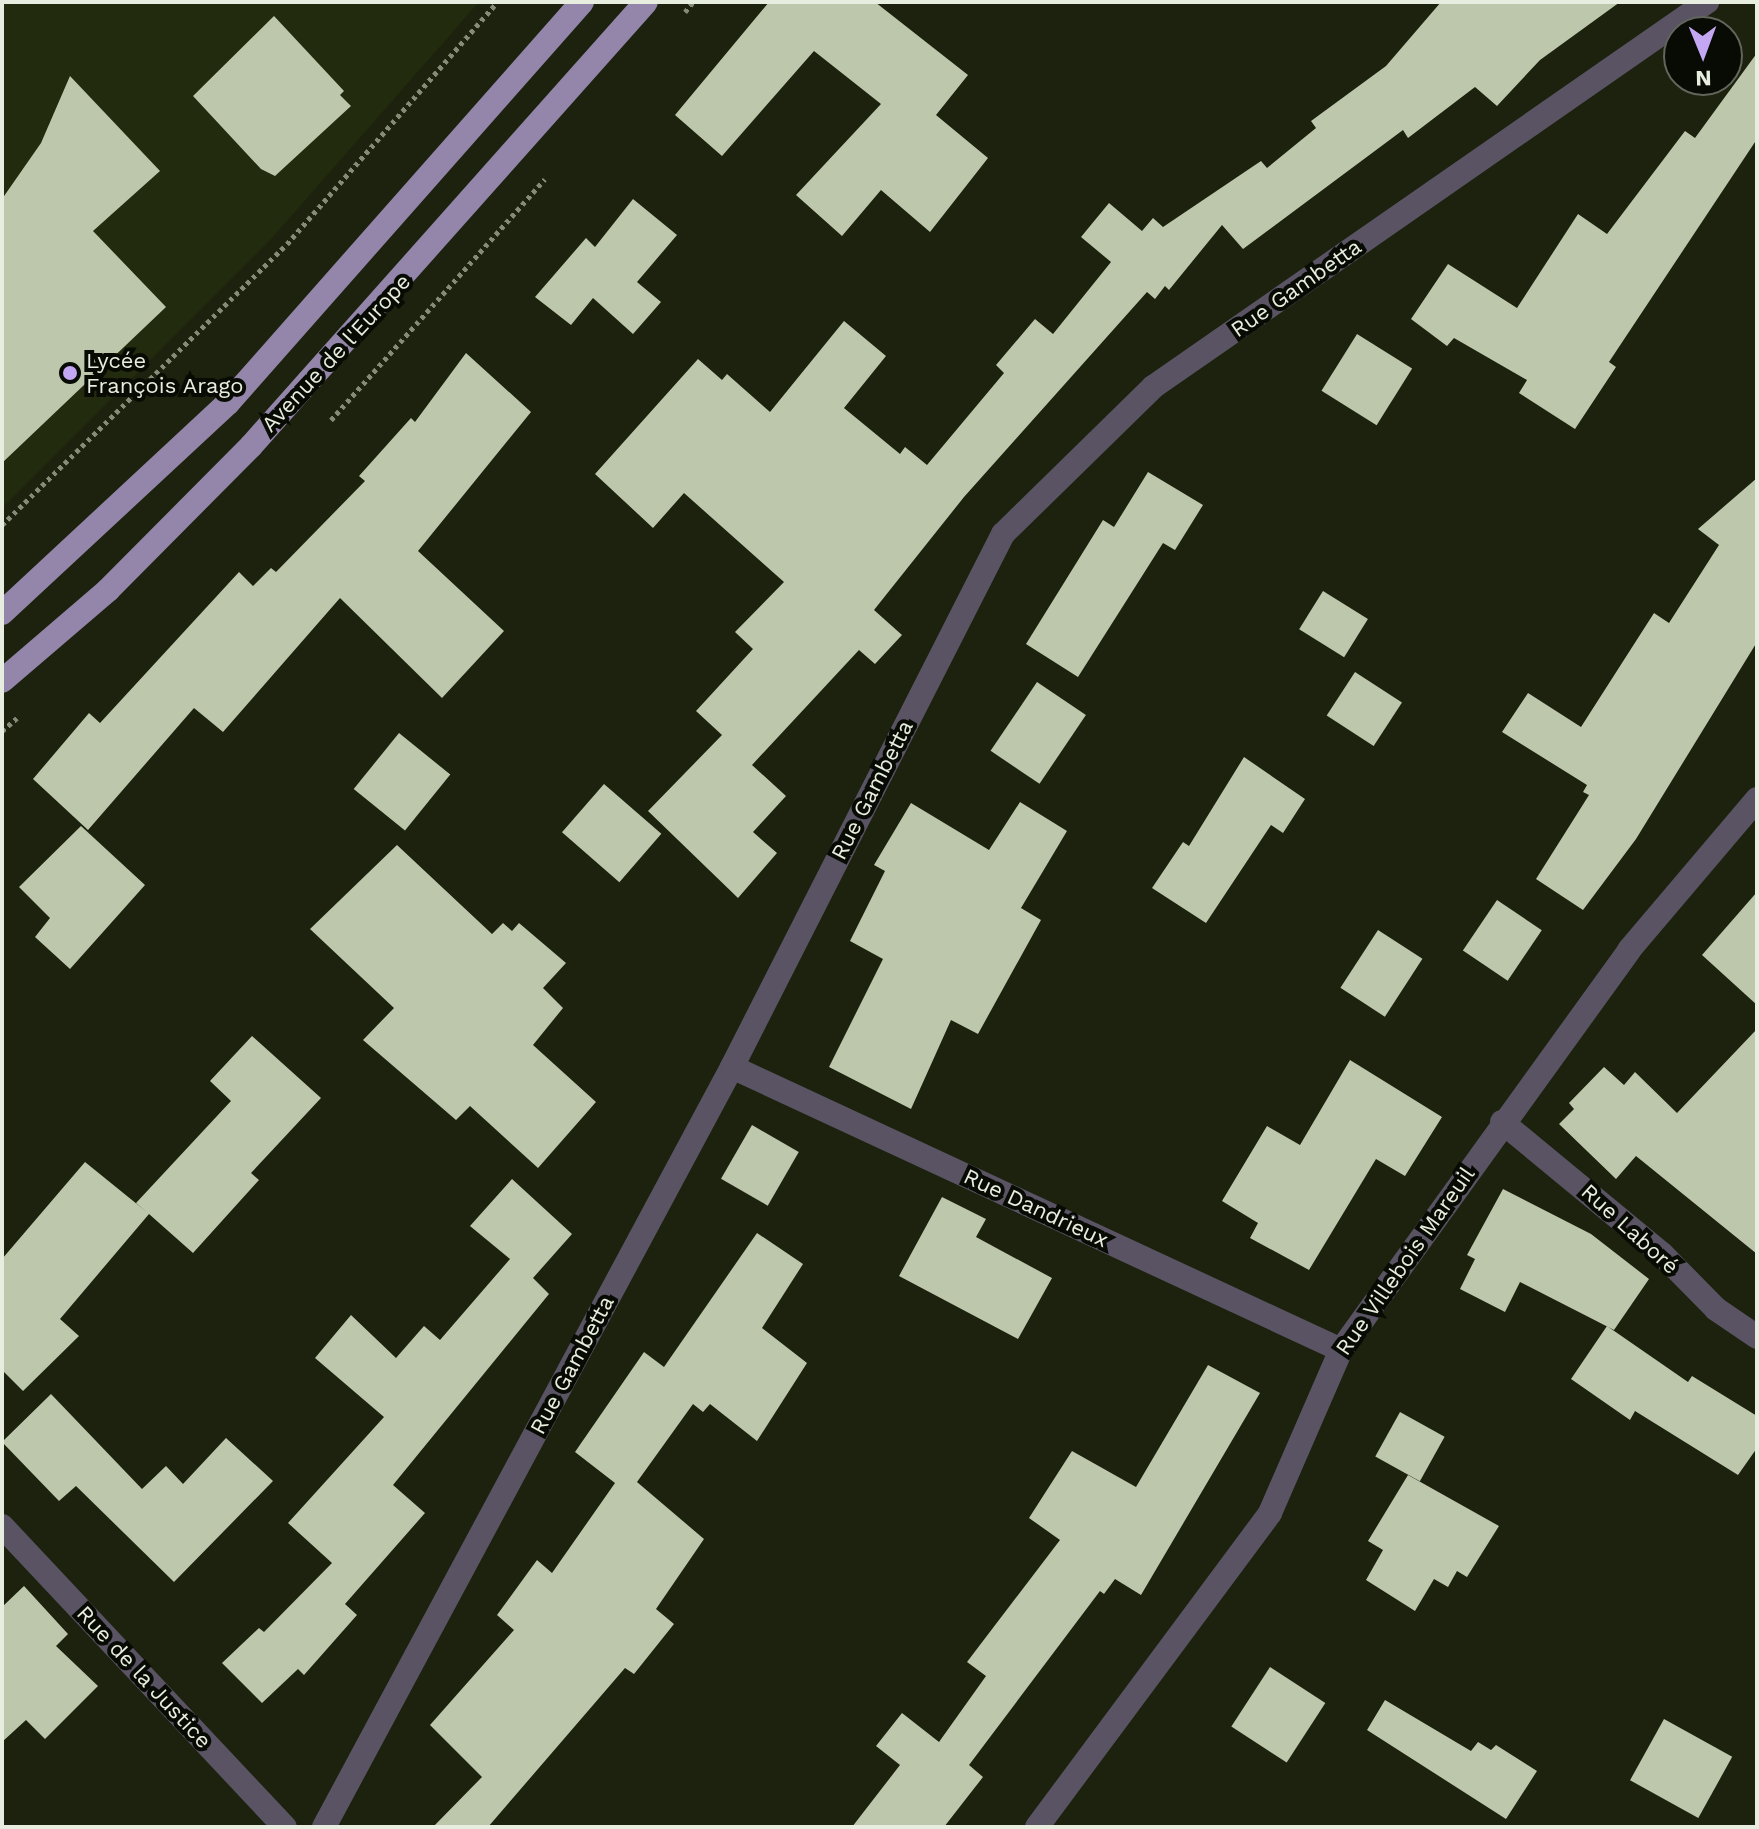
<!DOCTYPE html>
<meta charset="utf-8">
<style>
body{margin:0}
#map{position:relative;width:1759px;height:1829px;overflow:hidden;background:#1c220d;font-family:"Work Sans",sans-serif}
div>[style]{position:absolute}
.built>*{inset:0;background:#222b0e}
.building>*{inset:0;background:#bdc7ac;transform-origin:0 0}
.path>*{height:5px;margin-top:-2.5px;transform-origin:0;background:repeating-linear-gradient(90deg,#858b79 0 4px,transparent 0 8px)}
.minor>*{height:24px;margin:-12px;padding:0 12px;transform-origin:12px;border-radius:12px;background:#595364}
.major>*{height:24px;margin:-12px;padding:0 12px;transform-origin:12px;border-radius:12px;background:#9386aa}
.dots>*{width:22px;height:22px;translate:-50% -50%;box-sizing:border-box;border:4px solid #080b03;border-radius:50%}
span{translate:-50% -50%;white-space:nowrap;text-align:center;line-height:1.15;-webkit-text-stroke:8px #080b03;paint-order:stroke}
.street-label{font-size:22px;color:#e7eddf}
.poi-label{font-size:22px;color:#e7eddf}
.left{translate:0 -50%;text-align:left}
.frame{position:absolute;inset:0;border:4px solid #e7eddf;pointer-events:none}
.north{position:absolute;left:1663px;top:16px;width:80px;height:80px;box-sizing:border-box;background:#080b03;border:2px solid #61655b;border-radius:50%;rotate:179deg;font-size:22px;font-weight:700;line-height:32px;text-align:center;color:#e7eddf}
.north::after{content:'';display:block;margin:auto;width:28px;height:36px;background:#c3a7f2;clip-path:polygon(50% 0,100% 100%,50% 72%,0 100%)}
</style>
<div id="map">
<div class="built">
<i style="clip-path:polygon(2px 2px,479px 2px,273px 237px,2px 508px)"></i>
</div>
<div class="building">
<i style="clip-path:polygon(769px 2px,875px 2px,968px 75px,936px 115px,988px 158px,930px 232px,881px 190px,842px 236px,796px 195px,881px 104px,814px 51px,722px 156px,675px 115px)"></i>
<i style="clip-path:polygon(1441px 2px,1620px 2px,1540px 60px,1497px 106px,1475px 87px,1408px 138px,1403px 130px,1243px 249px,1222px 225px,1169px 290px,1165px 286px,1155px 299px,1147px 292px,964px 497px,874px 610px,902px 635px,875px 664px,859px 650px,752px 765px,786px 796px,753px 832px,777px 853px,738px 898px,648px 811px,722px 735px,696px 711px,753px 649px,735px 632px,784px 582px,684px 493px,653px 528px,595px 474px,698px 359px,722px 380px,727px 374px,770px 412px,844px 321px,886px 356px,844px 408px,900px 454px,905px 447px,927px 465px,1004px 373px,996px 365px,1035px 319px,1053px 334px,1111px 262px,1081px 237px,1109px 203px,1142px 231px,1153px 218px,1163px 227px,1261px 161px,1267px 168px,1316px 128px,1311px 121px,1386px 66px)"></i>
<i style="clip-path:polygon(274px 16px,344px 91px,340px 95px,351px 106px,275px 176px,261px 169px,193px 96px)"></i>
<i style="clip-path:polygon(1757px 53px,1757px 139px,1609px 362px,1616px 367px,1575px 429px,1519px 393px,1527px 380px,1454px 338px,1447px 346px,1411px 319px,1448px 264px,1517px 308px,1578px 214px,1607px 234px,1685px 131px,1695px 138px)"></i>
<i style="clip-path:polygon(70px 76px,160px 171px,93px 231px,166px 307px,2px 463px,2px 199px,41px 143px)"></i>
<i style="clip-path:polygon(633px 199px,677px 235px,637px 282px,661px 302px,633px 334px,593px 298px,571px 325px,535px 297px,586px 238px,595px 247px)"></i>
<i style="left:1357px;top:334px;width:65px;height:67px;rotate:32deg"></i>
<i style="clip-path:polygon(466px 353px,531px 412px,418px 551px,504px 631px,442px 698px,340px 598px,223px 732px,194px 708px,88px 830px,33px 779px,89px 713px,100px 723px,239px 572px,253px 586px,271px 568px,276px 572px,365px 481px,359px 476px,411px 418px,415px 422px)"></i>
<i style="clip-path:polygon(1148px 472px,1203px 505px,1175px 550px,1163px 543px,1078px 677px,1026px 644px,1103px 520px,1114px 527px)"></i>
<i style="clip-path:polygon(1757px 478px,1757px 642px,1636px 839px,1583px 910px,1536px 879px,1589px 795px,1583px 792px,1587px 785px,1502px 732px,1528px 693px,1581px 727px,1654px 613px,1669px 623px,1719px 545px,1698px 529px)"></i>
<i style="left:1323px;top:591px;width:53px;height:45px;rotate:32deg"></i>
<i style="left:1355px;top:672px;width:56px;height:52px;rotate:33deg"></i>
<i style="left:1037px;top:682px;width:59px;height:83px;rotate:34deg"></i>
<i style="left:399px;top:733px;width:66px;height:72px;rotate:39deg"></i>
<i style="clip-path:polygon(1244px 757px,1305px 799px,1283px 833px,1271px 825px,1206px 923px,1152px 888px,1183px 842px,1189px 846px)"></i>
<i style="left:604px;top:784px;width:76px;height:64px;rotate:41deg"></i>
<i style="clip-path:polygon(1020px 802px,1067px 831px,1021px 908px,1041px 920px,978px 1034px,951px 1020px,911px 1109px,829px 1067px,883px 959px,850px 941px,885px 871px,874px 865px,911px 803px,989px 850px)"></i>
<i style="clip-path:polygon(81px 826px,145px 885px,70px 969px,35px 937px,50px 918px,19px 887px)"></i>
<i style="clip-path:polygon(397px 845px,492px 934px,503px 923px,512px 931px,519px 923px,566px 963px,543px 988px,563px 1008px,533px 1045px,596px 1102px,538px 1168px,470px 1106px,456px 1120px,363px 1040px,394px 1008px,310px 929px)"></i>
<i style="clip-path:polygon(1757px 892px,1757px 1005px,1702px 955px)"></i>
<i style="left:1497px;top:900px;width:54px;height:61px;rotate:34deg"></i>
<i style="left:1378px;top:930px;width:53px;height:69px;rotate:33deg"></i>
<i style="clip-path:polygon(1757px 1029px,1757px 1254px,1636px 1156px,1616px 1179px,1559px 1124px,1574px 1109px,1569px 1103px,1604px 1067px,1624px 1085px,1635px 1072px,1677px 1113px)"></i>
<i style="clip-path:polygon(252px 1036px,321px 1098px,251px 1173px,259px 1180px,193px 1253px,149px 1214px,60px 1319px,79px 1336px,23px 1391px,2px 1370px,2px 1259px,85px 1162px,148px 1213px,136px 1203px,231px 1101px,210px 1081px)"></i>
<i style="clip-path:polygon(1350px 1060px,1442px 1117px,1405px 1176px,1376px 1159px,1309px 1270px,1250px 1238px,1258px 1223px,1222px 1201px,1267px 1126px,1300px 1145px)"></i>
<i style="left:752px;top:1125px;width:54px;height:62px;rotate:30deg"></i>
<i style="clip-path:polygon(512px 1179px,572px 1234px,533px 1278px,529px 1274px,549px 1294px,393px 1485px,425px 1513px,345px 1604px,357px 1615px,304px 1675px,298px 1669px,262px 1703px,222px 1663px,259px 1628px,264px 1632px,332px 1563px,288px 1523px,384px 1417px,315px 1358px,351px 1315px,396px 1358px,424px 1326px,440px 1340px,510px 1259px,470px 1226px)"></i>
<i style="clip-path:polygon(1503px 1189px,1591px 1234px,1649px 1279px,1614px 1330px,1520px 1282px,1505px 1312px,1460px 1289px,1475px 1259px,1467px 1255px)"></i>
<i style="clip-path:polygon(942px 1197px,986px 1219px,976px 1237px,1052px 1278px,1018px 1339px,899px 1276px)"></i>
<i style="clip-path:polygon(757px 1233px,803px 1264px,762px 1328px,807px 1363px,757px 1441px,710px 1404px,703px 1412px,693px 1404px,637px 1482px,704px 1539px,656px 1609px,674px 1624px,634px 1674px,625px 1668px,488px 1827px,433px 1827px,482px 1777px,430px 1725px,514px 1630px,497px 1615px,537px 1560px,552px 1573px,615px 1483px,575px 1452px,644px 1352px,664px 1367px)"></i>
<i style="clip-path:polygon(1607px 1326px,1688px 1382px,1692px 1376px,1757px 1416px,1757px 1448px,1738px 1475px,1635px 1411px,1630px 1420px,1571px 1379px)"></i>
<i style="clip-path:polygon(1208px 1365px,1260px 1393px,1141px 1595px,1115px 1579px,1104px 1594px,1100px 1591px,969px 1765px,983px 1777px,944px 1827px,852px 1827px,900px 1765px,876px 1746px,902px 1713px,939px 1742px,986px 1676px,967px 1662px,1060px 1540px,1029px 1518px,1072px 1451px,1136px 1487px)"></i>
<i style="clip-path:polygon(51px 1394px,142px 1489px,166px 1466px,183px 1484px,226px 1438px,273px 1481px,174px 1582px,76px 1486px,59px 1501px,2px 1442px)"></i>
<i style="left:1400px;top:1412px;width:51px;height:51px;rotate:29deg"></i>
<i style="clip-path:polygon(1408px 1475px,1499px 1526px,1467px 1577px,1457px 1571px,1448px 1587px,1434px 1579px,1415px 1611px,1366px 1580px,1383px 1550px,1368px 1541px)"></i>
<i style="clip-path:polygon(24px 1586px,68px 1634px,56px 1646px,98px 1686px,45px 1739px,26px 1720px,2px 1742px,2px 1607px)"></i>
<i style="left:1270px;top:1667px;width:66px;height:71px;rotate:33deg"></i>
<i style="clip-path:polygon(1385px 1700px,1471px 1751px,1478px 1742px,1491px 1750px,1496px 1745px,1537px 1771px,1506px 1819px,1367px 1730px)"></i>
<i style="left:1664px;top:1719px;width:78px;height:70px;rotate:29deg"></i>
</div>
<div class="path">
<i style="left:685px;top:12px;width:13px;rotate:-51deg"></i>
<i style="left:331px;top:420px;width:322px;rotate:-48.4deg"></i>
<i style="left:2px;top:525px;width:400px;rotate:-44.6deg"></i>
<i style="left:287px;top:244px;width:320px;rotate:-49deg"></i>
<i style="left:2px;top:731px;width:20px;rotate:-41deg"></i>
</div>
<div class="minor">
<i style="left:732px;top:1067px;width:672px;rotate:24.92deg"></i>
<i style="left:1502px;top:1122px;width:207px;rotate:39.5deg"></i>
<i style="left:1662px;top:1254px;width:77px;rotate:45.5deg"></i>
<i style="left:1716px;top:1309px;width:50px;rotate:34.3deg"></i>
<i style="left:2px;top:1526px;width:413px;rotate:46.8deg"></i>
<i style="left:324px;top:1827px;width:863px;rotate:-61.77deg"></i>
<i style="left:732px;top:1067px;width:598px;rotate:-63.05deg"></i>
<i style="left:1003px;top:534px;width:210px;rotate:-44.4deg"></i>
<i style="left:1153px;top:387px;width:675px;rotate:-34.8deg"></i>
<i style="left:1037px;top:1827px;width:391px;rotate:-53.4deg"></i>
<i style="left:1270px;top:1513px;width:178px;rotate:-66.5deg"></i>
<i style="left:1341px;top:1350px;width:493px;rotate:-54.2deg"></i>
<i style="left:1629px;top:950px;width:198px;rotate:-49.7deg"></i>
</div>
<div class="major">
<i style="left:2px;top:613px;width:309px;rotate:-42.9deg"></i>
<i style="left:228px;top:403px;width:535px;rotate:-48.56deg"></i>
<i style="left:2px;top:681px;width:140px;rotate:-40.6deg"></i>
<i style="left:108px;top:590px;width:203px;rotate:-45.2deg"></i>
<i style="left:251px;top:446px;width:594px;rotate:-48.34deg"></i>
</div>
<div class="dots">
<i style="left:70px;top:373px;background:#c3a7f2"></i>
</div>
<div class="street-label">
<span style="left:1296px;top:288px;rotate:-35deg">Rue Gambetta</span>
<span style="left:336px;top:353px;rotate:-47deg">Avenue de l'Europe</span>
<span style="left:872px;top:790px;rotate:-63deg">Rue Gambetta</span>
<span style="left:1036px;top:1208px;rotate:25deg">Rue Dandrieux</span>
<span style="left:1630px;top:1229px;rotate:42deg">Rue Laboré</span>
<span style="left:1405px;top:1261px;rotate:-55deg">Rue Villebois Mareuil</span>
<span style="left:572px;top:1365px;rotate:-62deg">Rue Gambetta</span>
<span style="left:144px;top:1677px;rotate:47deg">Rue de la Justice</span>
</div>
<div class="poi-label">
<span class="left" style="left:86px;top:373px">Lycée<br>François Arago</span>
</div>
<div class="frame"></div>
<div class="north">N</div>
</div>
